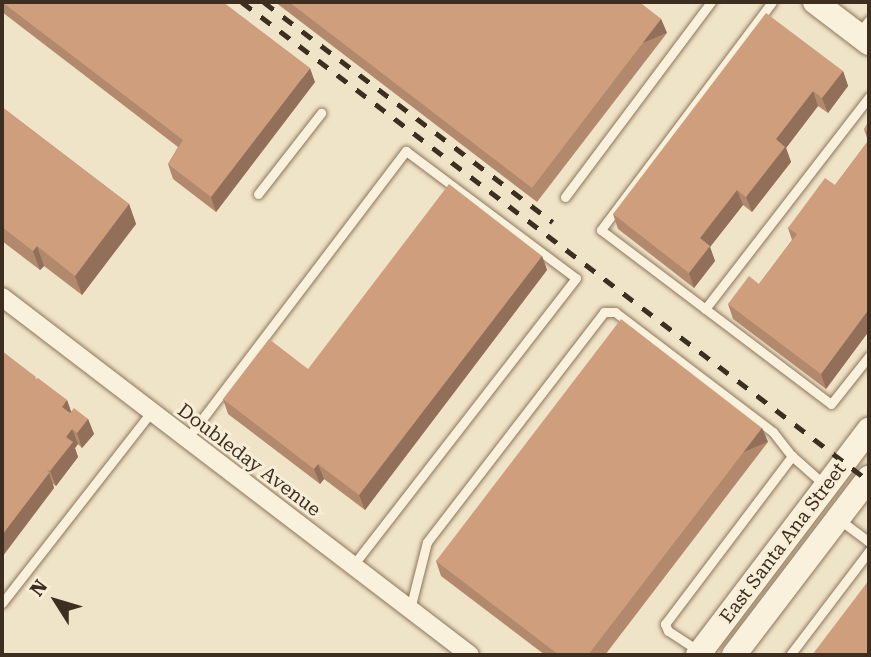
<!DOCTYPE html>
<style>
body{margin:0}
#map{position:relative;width:871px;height:657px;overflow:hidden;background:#f0e4c8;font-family:"Roboto Serif",serif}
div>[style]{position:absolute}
.roads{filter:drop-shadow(0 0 2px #8d765c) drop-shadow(0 0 2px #8d765c)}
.lane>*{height:9px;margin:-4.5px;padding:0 4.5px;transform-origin:4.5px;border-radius:4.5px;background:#faf1dc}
.street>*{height:18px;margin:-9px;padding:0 9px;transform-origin:9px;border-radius:9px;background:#faf1dc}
.secondary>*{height:24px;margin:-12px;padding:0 12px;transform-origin:12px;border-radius:12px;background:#faf1dc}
.rail>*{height:4.5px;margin-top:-2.25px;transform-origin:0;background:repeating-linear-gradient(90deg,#3d2e20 0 12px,transparent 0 24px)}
.wall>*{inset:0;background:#b2896c}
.shaded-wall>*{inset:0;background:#916f58;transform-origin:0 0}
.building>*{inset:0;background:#cf9f7d}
span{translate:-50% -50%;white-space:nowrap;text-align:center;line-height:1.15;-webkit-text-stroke:6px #f7eed8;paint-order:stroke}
.street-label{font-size:19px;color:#3d2e20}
.frame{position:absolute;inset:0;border:4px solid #3d2e20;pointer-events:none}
.north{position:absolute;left:21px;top:566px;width:70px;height:70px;-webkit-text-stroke:5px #f7eed8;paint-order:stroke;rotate:307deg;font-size:19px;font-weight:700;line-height:28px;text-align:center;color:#3d2e20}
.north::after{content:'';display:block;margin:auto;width:24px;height:32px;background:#3d2e20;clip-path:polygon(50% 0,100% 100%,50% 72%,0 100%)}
</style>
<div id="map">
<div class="roads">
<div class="lane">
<i style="left:772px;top:2px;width:285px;rotate:126.9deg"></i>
<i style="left:601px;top:230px;width:288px;rotate:37.1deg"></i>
<i style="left:831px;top:404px;width:61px;rotate:-51.6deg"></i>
<i style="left:859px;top:33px;width:16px;rotate:-52deg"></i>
<i style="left:258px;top:194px;width:103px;rotate:-52.1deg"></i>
<i style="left:565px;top:197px;width:244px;rotate:-53.2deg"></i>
<i style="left:705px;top:309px;width:268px;rotate:-52.3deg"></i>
<i style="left:187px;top:439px;width:362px;rotate:-52.8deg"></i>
<i style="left:406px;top:151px;width:212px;rotate:36.8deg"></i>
<i style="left:576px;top:278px;width:364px;rotate:127.8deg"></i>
<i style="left:840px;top:520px;width:36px;rotate:37deg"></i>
<i style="left:2px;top:603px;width:242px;rotate:-52deg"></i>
<i style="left:410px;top:609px;width:69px;rotate:-75.8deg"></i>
<i style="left:427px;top:542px;width:290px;rotate:-52.4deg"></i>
<i style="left:604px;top:312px;width:11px"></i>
<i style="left:615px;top:312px;width:198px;rotate:37.2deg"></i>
<i style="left:773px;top:432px;width:31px;rotate:52deg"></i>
<i style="left:699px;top:651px;width:37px;rotate:-147deg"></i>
<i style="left:668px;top:631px;width:8px;rotate:-113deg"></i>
<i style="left:665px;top:624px;width:211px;rotate:-52.9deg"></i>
<i style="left:792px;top:456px;width:45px;rotate:41.4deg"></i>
<i style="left:790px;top:655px;width:131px;rotate:-52.8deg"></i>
</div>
<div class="street">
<i style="left:2px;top:297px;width:589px;rotate:37.41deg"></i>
</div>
<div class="secondary">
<i style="left:815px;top:2px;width:68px;rotate:37.2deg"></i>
<i style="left:698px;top:655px;width:283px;rotate:-52.8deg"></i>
<i style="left:734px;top:655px;width:223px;rotate:-52.7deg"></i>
</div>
</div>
<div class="rail">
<i style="left:242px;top:2px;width:789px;rotate:37.38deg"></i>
<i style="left:264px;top:2px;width:363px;rotate:37.3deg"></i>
</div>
<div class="wall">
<i style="clip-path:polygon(2px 2px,315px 82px,216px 212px,173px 179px,168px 164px,178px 147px,2px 12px)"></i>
<i style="clip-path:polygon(275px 2px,639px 2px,661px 19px,667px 33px,537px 202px)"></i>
<i style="clip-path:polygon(843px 71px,848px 86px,828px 113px,818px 106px,786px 148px,791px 162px,752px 212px,743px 205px,710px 247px,715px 261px,694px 288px,618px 229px,613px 214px)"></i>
<i style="clip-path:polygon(2px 107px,129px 204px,136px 224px,82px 295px,44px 266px,40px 270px,2px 241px)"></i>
<i style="clip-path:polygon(869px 121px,869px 331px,826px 389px,733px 319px,728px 304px,759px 284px,792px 240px,788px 228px,835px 185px,868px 141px,864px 129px)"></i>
<i style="clip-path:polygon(542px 256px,547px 270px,365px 510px,324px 479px,320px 484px,228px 414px,223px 399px,308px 369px)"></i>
<i style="clip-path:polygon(2px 351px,36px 379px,67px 400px,71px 411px,88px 419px,94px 434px,82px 448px,78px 444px,75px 448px,78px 457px,56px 486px,53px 484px,54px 488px,2px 557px)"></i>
<i style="clip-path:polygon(762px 428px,768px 442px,605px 655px,545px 655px,441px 576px,436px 561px)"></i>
</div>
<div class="shaded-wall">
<i style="left:661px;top:19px;width:15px;height:213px;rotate:67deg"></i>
<i style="clip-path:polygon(310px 68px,315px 82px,216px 212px,211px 197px)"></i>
<i style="clip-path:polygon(843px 71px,848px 86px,828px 113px,822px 98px)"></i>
<i style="clip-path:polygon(813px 91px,818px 106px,786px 148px,791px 162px,752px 212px,746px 197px,776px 139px)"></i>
<i style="clip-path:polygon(737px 190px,743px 205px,710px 247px,715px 261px,694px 288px,689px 273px,700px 238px)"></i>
<i style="clip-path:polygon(129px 204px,136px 224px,82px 295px,75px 276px)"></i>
<i style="clip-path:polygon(37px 246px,44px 266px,40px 270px,33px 251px)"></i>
<i style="clip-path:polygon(542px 256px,547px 270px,365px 510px,359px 495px)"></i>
<i style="clip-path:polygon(869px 309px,869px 331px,826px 389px,821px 374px)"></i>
<i style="clip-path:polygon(67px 400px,72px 415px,62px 407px)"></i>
<i style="clip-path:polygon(88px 419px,94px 434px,82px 448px,77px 433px)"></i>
<i style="left:762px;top:428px;width:15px;height:286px;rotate:67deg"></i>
<i style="clip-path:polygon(72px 429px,78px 444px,75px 448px,78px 457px,56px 486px,50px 471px,66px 437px)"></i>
<i style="clip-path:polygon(318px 464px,324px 479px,320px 484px,314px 469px)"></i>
<i style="clip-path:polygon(49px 473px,54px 488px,2px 557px,2px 535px)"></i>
</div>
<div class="building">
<i style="clip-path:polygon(2px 2px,223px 2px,310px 68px,211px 197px,168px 164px,183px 140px)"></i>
<i style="clip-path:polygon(289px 2px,639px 2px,661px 19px,532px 188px)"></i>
<i style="clip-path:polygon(766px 13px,843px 71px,822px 98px,813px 91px,776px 139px,785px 147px,746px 197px,737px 190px,700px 238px,710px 246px,689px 273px,613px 214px)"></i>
<i style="clip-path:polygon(2px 107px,129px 204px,75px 276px,37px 246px,33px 251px,2px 227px)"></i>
<i style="clip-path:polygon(869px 121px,869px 133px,864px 129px)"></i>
<i style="clip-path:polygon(869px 140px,869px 309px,821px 374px,728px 304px,749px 276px,759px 284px,797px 234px,788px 228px,825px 178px,835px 185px)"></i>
<i style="clip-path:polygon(449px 184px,542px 256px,359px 495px,318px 464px,314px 469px,223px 399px,269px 339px,308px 369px)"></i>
<i style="clip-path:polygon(621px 319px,762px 428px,588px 655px,559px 655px,436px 561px)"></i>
<i style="clip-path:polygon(2px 351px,36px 377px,33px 380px,38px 378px,67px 400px,62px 407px,70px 413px,74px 408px,88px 419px,77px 433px,72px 429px,66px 437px,73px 442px,50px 471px,47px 469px,49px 473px,2px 535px)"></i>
<i style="clip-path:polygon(869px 580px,869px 653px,867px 655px,812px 655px)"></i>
</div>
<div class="street-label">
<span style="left:249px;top:460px;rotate:37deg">Doubleday Avenue</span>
<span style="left:783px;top:543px;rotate:-53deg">East Santa Ana Street</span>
</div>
<div class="frame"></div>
<div class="north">N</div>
</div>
